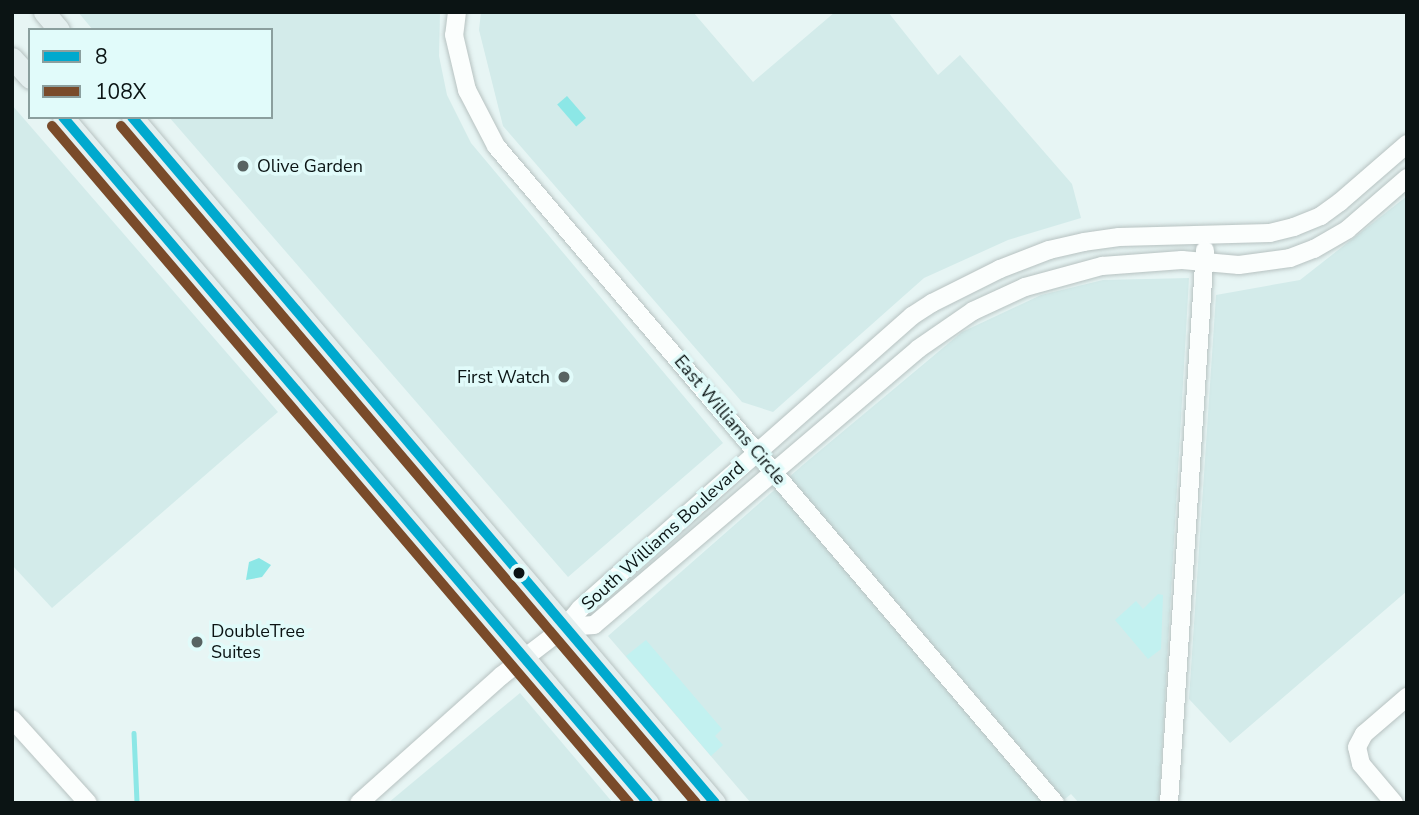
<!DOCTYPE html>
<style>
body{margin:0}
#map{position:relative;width:1419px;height:815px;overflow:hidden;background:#e7f5f4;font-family:"Nunito Sans",sans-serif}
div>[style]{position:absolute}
.built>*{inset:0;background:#d3ebea}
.green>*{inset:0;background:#c2f1f0}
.water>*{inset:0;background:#8ce7e6;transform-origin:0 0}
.stream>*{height:4.5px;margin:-2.25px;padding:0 2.25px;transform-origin:2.25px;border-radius:2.25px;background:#8ce7e6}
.roads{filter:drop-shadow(0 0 2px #b7c2c1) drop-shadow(0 0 2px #b7c2c1)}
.minor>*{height:18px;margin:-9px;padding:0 9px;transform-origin:9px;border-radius:9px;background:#fbfefd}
.major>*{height:21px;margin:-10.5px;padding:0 10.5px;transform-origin:10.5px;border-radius:10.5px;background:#e4efef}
.bus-1>*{height:10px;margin:-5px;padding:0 5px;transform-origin:5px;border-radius:5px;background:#00a9ce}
.bus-2>*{height:10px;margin:-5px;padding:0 5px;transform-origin:5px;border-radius:5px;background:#7a4b2a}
.dots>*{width:19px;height:19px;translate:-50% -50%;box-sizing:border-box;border:4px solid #e1fbfa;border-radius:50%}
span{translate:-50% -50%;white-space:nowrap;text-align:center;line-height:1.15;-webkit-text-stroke:7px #e1fbfa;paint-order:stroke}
.poi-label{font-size:18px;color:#0b1414}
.left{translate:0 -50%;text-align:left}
.right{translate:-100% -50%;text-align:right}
.street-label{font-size:18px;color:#0b1414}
.frame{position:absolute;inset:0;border:14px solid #0b1414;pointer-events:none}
.legend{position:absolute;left:28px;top:28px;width:245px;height:91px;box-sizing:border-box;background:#e1fbfa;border:2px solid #8b9f9e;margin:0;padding:9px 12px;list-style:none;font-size:21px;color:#0b1414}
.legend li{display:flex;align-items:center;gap:14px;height:35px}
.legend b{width:35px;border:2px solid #8b9f9e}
</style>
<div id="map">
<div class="built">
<i style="clip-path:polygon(78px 12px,440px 12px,439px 56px,447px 95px,471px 143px,723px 443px,568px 577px,169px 117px,271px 117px,271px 30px,93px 30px)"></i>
<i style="clip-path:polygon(481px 12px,693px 12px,753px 82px,835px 12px,888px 12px,938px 75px,960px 55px,1072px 184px,1081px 218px,1008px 240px,924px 278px,773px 412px,742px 402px,503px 126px,479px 30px)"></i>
<i style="clip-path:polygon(12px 105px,278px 412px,52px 608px,12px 565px)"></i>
<i style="clip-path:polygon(1407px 196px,1407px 591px,1230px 743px,1189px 699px,1216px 295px,1300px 280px)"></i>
<i style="clip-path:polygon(1189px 278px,1159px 803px,1079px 803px,1071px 794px,1060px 803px,751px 803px,608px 636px,804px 464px,962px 332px,1041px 295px,1103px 280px)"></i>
<i style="clip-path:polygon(520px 693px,613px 803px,388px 803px)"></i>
</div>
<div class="green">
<i style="clip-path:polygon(1158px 594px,1163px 595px,1161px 649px,1148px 659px,1115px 620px,1136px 601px,1143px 609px)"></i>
<i style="clip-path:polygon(646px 640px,722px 729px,715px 736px,723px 745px,711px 756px,626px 656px)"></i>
</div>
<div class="water">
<i style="left:567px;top:96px;width:29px;height:13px;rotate:49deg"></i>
<i style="clip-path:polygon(259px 558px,271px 565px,262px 577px,246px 580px,249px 562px)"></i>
</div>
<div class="stream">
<i style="left:134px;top:733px;width:70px;rotate:87.5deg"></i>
</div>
<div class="roads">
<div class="minor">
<i style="left:457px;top:12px;width:23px;rotate:97deg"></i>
<i style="left:454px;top:35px;width:57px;rotate:76.7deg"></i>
<i style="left:467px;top:90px;width:63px;rotate:62.6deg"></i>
<i style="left:496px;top:146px;width:863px;rotate:49.61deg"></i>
<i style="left:1407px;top:144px;width:89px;rotate:139.1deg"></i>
<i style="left:1340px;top:202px;width:24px;rotate:144deg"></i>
<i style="left:1321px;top:216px;width:29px;rotate:158deg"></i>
<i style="left:1294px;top:227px;width:25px;rotate:166deg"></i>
<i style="left:1270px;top:233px;width:151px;rotate:178.5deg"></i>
<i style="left:1119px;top:237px;width:35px;rotate:172deg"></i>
<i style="left:1084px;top:242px;width:36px;rotate:167deg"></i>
<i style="left:1049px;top:250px;width:53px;rotate:158.8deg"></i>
<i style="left:1000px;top:269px;width:76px;rotate:153.4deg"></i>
<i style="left:932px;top:303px;width:24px;rotate:147deg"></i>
<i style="left:912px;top:316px;width:443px;rotate:138.6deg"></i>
<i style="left:580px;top:609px;width:23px;rotate:130deg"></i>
<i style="left:565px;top:627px;width:29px;rotate:-4deg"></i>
<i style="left:594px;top:625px;width:426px;rotate:-40.4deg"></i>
<i style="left:918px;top:349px;width:67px;rotate:-34.6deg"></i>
<i style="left:973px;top:311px;width:57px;rotate:-24.8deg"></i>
<i style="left:1025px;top:287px;width:80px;rotate:-15.3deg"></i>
<i style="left:1102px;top:266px;width:80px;rotate:-4.3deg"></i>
<i style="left:1182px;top:260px;width:57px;rotate:5deg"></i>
<i style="left:1239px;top:265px;width:51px;rotate:-7.8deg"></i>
<i style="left:1290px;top:258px;width:26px;rotate:-21deg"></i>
<i style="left:1314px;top:249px;width:39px;rotate:-30deg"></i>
<i style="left:1348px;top:229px;width:78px;rotate:-40.8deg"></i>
<i style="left:12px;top:719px;width:113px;rotate:47.9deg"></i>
<i style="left:359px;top:803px;width:191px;rotate:-41.8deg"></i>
<i style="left:501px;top:676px;width:81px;rotate:-37.4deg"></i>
<i style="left:1169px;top:803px;width:554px;rotate:-86.28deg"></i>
<i style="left:1394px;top:803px;width:51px;rotate:-130.2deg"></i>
<i style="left:1361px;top:764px;width:17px;rotate:-103deg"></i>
<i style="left:1357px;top:747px;width:15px;rotate:-62deg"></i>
<i style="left:1364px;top:734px;width:57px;rotate:-40.7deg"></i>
</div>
<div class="major">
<i style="left:44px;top:12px;width:23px;rotate:50deg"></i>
<i style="left:12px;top:58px;width:27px;rotate:48deg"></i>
<i style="left:63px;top:117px;width:902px;rotate:49.54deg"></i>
<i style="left:132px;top:117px;width:900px;rotate:49.64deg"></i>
</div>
</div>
<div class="bus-1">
<i style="left:63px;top:117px;width:902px;rotate:49.54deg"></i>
<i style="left:132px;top:117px;width:900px;rotate:49.64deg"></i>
</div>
<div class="bus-2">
<i style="left:52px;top:126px;width:890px;rotate:49.56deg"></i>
<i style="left:121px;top:126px;width:888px;rotate:49.66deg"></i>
</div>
<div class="dots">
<i style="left:243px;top:166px;background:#586362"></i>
<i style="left:564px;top:377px;background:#586362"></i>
<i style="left:519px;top:573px;background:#0b1414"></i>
<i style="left:197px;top:642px;background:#586362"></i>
</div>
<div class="poi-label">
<span class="left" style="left:257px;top:166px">Olive Garden</span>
<span class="right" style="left:550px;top:377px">First Watch</span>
<span class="left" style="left:211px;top:642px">DoubleTree<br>Suites</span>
</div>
<div class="street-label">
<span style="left:730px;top:420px;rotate:50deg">East Williams Circle</span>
<span style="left:663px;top:536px;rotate:-42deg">South Williams Boulevard</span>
</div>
<div class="frame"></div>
<ul class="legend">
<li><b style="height:9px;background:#00a9ce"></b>8</li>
<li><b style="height:9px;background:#7a4b2a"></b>108X</li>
</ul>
</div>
